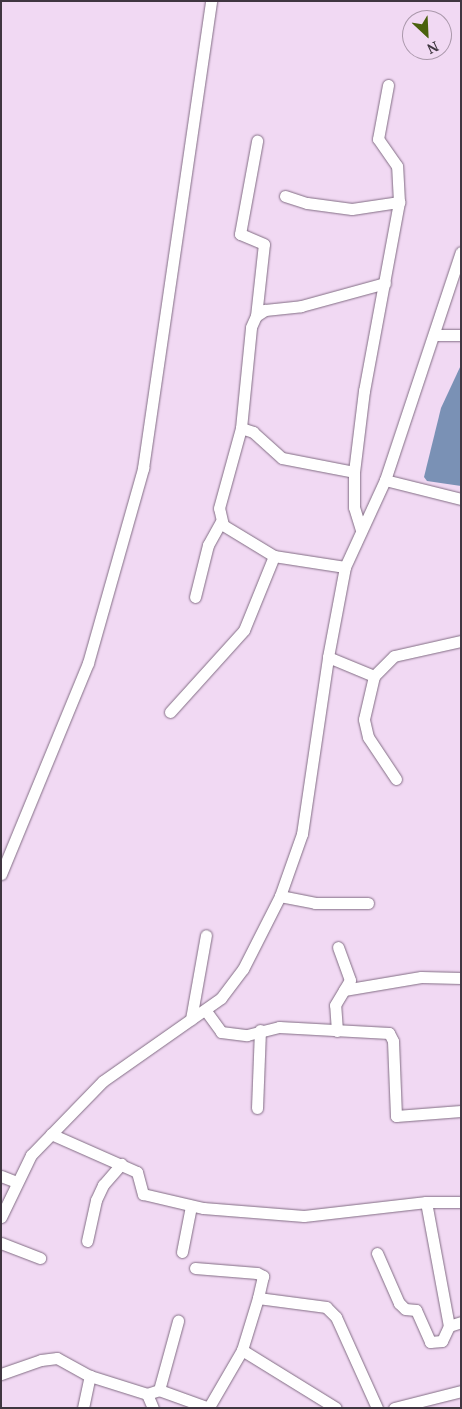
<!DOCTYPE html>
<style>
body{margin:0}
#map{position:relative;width:462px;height:1409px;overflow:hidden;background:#f1d9f3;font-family:"PT Serif",serif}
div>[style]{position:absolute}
.water>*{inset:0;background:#7a91b5}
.roads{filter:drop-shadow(0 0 1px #826d84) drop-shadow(0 0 1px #826d84)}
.minor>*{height:11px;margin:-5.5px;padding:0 5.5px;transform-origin:5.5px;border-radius:5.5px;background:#fff}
span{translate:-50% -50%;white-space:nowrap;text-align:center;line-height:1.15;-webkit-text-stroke:4px #f1d9f3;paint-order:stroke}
.frame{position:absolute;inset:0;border:2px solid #3f3640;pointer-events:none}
.north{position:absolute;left:402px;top:10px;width:50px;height:50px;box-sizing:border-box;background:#f1d9f3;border:1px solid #aa98ab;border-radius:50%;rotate:155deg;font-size:14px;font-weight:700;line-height:20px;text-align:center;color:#3f3640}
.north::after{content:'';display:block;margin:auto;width:18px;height:22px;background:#4a610d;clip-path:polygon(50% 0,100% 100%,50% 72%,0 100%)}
</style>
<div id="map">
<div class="water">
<i style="clip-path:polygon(461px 365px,461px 486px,427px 481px,424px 477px,441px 408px)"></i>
</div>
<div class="roads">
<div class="minor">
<i style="left:285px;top:196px;width:23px;rotate:18deg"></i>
<i style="left:307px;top:203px;width:45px;rotate:7.6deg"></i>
<i style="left:352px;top:209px;width:48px;rotate:-8.5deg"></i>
<i style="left:256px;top:316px;width:72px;rotate:-83.7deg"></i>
<i style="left:264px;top:244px;width:26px;rotate:-157deg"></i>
<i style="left:240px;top:234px;width:95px;rotate:-79.6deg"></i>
<i style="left:434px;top:335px;width:27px"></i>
<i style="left:241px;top:428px;width:13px;rotate:18deg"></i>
<i style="left:253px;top:432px;width:39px;rotate:42deg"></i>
<i style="left:282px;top:458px;width:73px;rotate:11deg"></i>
<i style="left:385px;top:480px;width:78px;rotate:14deg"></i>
<i style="left:361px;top:530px;width:24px;rotate:-107deg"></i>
<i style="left:354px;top:507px;width:35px;rotate:-90deg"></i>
<i style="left:354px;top:472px;width:82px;rotate:-83deg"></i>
<i style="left:364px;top:391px;width:192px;rotate:-79.5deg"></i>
<i style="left:399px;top:202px;width:36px;rotate:-93deg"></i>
<i style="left:397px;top:166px;width:33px;rotate:-125deg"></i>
<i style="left:378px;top:139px;width:55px;rotate:-79.5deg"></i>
<i style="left:345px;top:567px;width:72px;rotate:-171.2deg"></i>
<i style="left:274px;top:556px;width:60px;rotate:-148.7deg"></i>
<i style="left:223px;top:525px;width:17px;rotate:-103deg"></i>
<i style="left:219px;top:508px;width:83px;rotate:-74.6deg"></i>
<i style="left:241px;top:428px;width:101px;rotate:-84.3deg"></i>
<i style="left:251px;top:327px;width:12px;rotate:-66deg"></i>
<i style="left:256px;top:316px;width:11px;rotate:-34deg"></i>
<i style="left:265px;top:310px;width:36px;rotate:-6deg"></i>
<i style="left:301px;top:306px;width:87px;rotate:-15.3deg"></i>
<i style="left:195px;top:597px;width:54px;rotate:-76deg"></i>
<i style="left:208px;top:545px;width:26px;rotate:-61deg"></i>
<i style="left:328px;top:657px;width:50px;rotate:22.4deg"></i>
<i style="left:170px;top:712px;width:110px;rotate:-47.9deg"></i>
<i style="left:244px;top:630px;width:80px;rotate:-67.9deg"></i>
<i style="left:396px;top:779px;width:50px;rotate:-123.7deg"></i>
<i style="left:368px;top:737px;width:18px;rotate:-103deg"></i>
<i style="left:364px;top:719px;width:44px;rotate:-76.9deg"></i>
<i style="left:374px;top:676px;width:28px;rotate:-45deg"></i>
<i style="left:394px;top:656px;width:69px;rotate:-12.6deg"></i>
<i style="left:1px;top:874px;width:228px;rotate:-67.6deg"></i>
<i style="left:88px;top:663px;width:203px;rotate:-74.2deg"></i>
<i style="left:143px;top:468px;width:472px;rotate:-81.7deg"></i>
<i style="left:280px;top:896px;width:36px;rotate:11deg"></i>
<i style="left:315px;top:903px;width:53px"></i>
<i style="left:344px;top:990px;width:78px;rotate:-9.6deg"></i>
<i style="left:421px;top:977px;width:40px;rotate:1.4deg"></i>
<i style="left:206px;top:1011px;width:26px;rotate:54deg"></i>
<i style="left:221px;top:1032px;width:26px;rotate:7deg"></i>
<i style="left:247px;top:1035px;width:33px;rotate:-14deg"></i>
<i style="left:279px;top:1027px;width:110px;rotate:3.1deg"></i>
<i style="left:389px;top:1033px;width:9px;rotate:63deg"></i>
<i style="left:393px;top:1041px;width:75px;rotate:87.7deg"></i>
<i style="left:396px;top:1116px;width:65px;rotate:-4.4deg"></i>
<i style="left:191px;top:1019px;width:85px;rotate:-79.9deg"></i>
<i style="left:337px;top:1031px;width:26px;rotate:-94deg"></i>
<i style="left:335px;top:1005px;width:29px;rotate:-59deg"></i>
<i style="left:350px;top:980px;width:35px;rotate:-110deg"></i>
<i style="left:257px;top:1108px;width:78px;rotate:-87.8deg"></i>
<i style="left:51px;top:1134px;width:94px;rotate:23.8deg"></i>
<i style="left:137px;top:1172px;width:23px;rotate:75deg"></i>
<i style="left:143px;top:1194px;width:62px;rotate:13.1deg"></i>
<i style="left:203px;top:1208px;width:101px;rotate:4.5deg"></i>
<i style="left:304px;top:1216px;width:123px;rotate:-6.5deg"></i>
<i style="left:426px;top:1202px;width:35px"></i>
<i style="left:1px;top:1176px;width:17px;rotate:21deg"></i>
<i style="left:426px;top:1202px;width:126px;rotate:79.5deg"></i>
<i style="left:449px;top:1326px;width:13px;rotate:-18deg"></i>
<i style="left:1px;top:1217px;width:69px;rotate:-64.2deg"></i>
<i style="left:31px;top:1155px;width:103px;rotate:-45.8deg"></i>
<i style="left:103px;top:1081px;width:144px;rotate:-35.1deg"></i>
<i style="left:221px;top:998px;width:36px;rotate:-53deg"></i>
<i style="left:243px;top:969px;width:82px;rotate:-63.1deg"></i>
<i style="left:280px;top:896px;width:66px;rotate:-70.5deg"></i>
<i style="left:302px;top:834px;width:179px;rotate:-81.6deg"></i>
<i style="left:328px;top:657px;width:92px;rotate:-79.3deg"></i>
<i style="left:345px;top:567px;width:96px;rotate:-65.3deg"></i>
<i style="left:385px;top:480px;width:240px;rotate:-71.6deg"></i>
<i style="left:87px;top:1241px;width:42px;rotate:-77.6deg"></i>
<i style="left:96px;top:1200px;width:17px;rotate:-65deg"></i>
<i style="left:103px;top:1185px;width:28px;rotate:-49deg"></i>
<i style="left:1px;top:1243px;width:42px;rotate:21deg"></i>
<i style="left:182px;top:1252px;width:47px;rotate:-78.9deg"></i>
<i style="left:377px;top:1253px;width:55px;rotate:66.3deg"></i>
<i style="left:399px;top:1303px;width:8px;rotate:45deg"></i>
<i style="left:405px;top:1309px;width:11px;rotate:5deg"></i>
<i style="left:416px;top:1310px;width:35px;rotate:66deg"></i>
<i style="left:430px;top:1342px;width:12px;rotate:-5deg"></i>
<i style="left:442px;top:1341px;width:17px;rotate:-65deg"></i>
<i style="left:195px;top:1268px;width:62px;rotate:4.6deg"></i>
<i style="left:257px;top:1273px;width:7px;rotate:27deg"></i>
<i style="left:263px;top:1276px;width:23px;rotate:103deg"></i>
<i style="left:258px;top:1298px;width:69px;rotate:7.5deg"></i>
<i style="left:326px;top:1307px;width:14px;rotate:45deg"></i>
<i style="left:336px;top:1317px;width:100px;rotate:65.7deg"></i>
<i style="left:242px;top:1350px;width:110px;rotate:31.7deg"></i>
<i style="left:1px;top:1374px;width:42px;rotate:-19.3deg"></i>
<i style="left:41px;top:1360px;width:16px;rotate:-7deg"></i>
<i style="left:57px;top:1358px;width:38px;rotate:29deg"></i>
<i style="left:90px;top:1376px;width:60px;rotate:17.5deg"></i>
<i style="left:147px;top:1394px;width:13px;rotate:-18deg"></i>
<i style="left:159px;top:1390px;width:53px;rotate:19.8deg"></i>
<i style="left:159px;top:1390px;width:72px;rotate:-74.6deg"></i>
<i style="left:147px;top:1394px;width:15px;rotate:67deg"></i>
<i style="left:209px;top:1407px;width:66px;rotate:-59.9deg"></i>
<i style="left:242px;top:1350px;width:54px;rotate:-72.9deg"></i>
<i style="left:83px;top:1408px;width:33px;rotate:-78deg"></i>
<i style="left:394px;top:1408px;width:69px;rotate:-14.2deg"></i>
</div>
</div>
<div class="frame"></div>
<div class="north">N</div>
</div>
